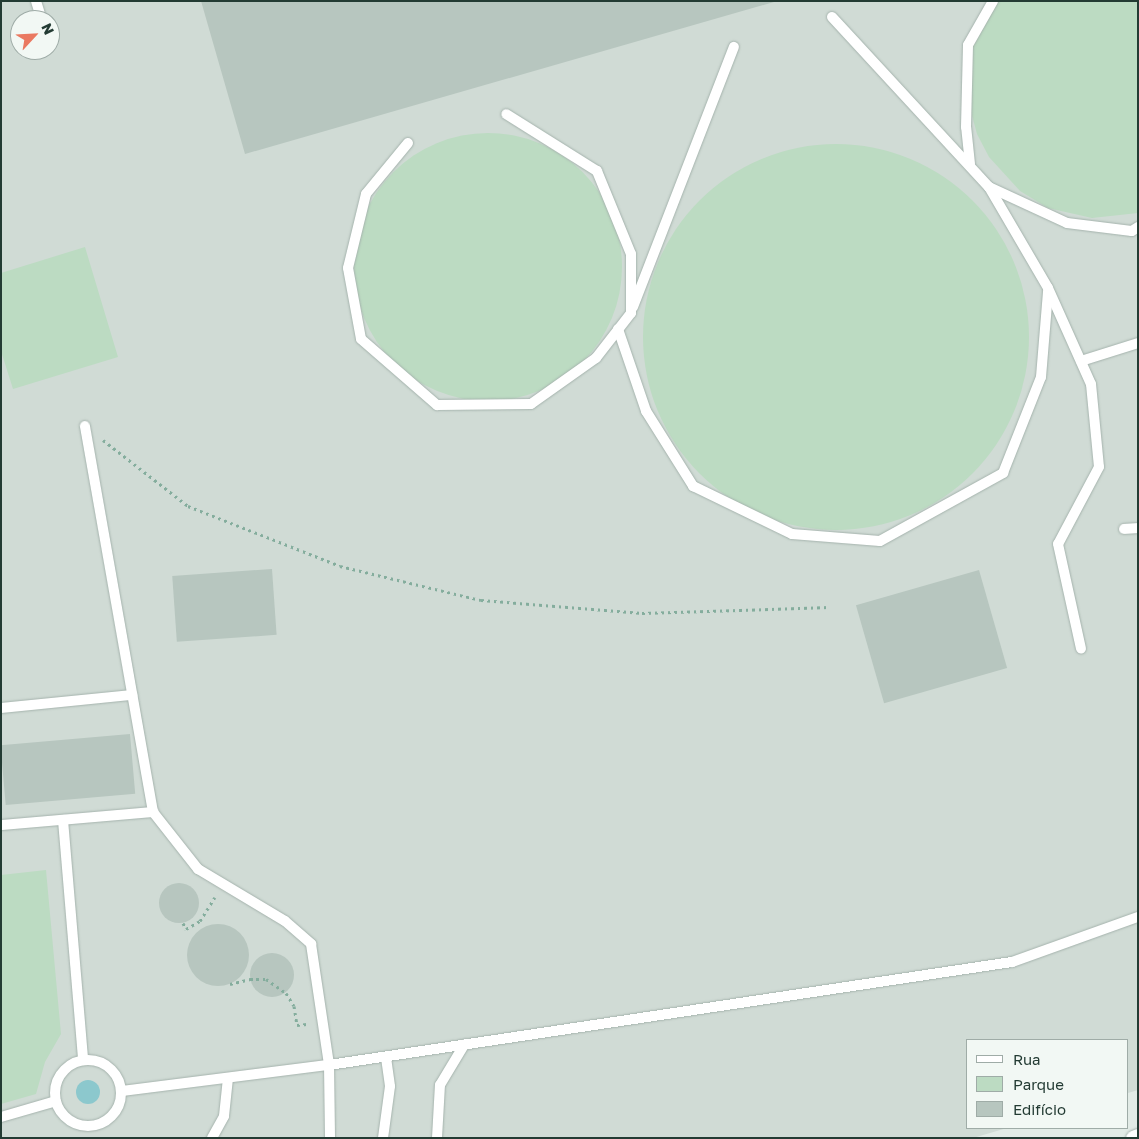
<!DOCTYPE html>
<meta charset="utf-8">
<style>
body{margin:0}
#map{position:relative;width:1139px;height:1139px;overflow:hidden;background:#e2ebe6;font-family:"Golos Text",sans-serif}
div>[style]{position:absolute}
.built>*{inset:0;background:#d0dbd5}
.green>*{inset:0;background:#bcdbc2}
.round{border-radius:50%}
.water>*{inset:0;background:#8cc8cd}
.building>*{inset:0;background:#b7c6bf;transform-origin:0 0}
.path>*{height:3px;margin-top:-1.5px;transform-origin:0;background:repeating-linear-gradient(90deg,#84ad9d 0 2.5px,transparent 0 6.5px)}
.roads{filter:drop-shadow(0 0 1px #a5b3ad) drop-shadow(0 0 1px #a5b3ad)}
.service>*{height:10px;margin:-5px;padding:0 5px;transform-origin:5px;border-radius:5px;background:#fff}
.service>.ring{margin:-5px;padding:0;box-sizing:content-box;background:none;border:10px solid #fff;border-radius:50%}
.secondary>*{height:15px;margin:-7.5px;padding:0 7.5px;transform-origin:7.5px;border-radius:7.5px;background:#fff}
span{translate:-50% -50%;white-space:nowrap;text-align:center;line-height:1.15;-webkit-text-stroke:4.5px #f2f8f4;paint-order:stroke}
.frame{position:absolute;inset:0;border:2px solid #233b33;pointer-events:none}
.legend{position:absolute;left:966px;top:1039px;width:162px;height:90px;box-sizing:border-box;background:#f2f8f4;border:1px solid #9faca7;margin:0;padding:6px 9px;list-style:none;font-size:15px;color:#233b33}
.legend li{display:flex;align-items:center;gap:10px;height:25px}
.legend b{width:25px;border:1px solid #9faca7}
.north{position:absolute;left:10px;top:10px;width:50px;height:50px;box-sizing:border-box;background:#f2f8f4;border:1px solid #9faca7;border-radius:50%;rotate:65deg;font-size:14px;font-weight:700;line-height:20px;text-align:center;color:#233b33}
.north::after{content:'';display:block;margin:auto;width:18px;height:22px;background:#ea7961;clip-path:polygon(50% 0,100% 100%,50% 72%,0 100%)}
</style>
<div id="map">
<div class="built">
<i style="clip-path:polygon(evenodd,1px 1px,1138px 1px,1138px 1090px,1128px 1093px,1128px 1040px,968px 1040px,968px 1128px,1007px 1128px,973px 1138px,1px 1138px,1px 1px,20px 20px,50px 20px,50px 50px,20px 50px,20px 20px)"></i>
</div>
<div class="green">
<i style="clip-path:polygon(997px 1px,1138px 1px,1138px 213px,1092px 218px,1048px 208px,1020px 191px,989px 157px,977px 134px,970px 108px,972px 49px,979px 31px)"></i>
<i class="round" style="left:354px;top:133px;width:268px;height:268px"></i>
<i class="round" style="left:643px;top:144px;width:386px;height:386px"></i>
<i style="clip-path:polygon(85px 247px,118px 357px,13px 389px,1px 351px,1px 273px)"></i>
<i style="clip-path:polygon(46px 870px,61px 1034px,45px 1062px,36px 1094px,1px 1104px,1px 875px)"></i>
</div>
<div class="water">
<i class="round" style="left:76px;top:1080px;width:24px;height:24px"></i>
</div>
<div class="building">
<i style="clip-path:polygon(201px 1px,774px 1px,774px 2px,245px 154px)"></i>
<i style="left:272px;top:569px;width:66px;height:100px;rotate:86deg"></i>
<i style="left:979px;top:570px;width:102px;height:128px;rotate:74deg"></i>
<i style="left:130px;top:734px;width:60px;height:130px;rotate:85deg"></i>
<i class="round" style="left:159px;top:883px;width:40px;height:40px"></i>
<i class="round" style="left:187px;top:924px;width:62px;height:62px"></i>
<i class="round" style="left:250px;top:953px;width:44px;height:44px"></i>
</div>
<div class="path">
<i style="left:103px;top:440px;width:108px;rotate:37.8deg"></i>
<i style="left:188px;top:506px;width:163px;rotate:21.5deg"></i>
<i style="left:340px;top:566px;width:145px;rotate:13.6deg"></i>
<i style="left:481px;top:600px;width:162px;rotate:4.6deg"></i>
<i style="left:642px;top:613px;width:188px;rotate:-1.8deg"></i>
<i style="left:183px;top:923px;width:7px;rotate:63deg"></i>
<i style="left:186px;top:929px;width:16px;rotate:-30deg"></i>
<i style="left:200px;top:921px;width:28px;rotate:-58deg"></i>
<i style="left:230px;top:984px;width:21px;rotate:-14deg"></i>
<i style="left:250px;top:979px;width:16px"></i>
<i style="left:266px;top:979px;width:24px;rotate:35deg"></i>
<i style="left:286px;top:993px;width:15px;rotate:58deg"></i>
<i style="left:294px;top:1006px;width:19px;rotate:81deg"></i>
<i style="left:297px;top:1025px;width:10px;rotate:-6deg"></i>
</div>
<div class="roads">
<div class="service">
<i style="left:36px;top:1px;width:14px;rotate:73deg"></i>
<i style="left:832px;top:17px;width:231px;rotate:47.3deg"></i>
<i style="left:989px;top:187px;width:117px;rotate:59.7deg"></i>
<i style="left:1048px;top:288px;width:105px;rotate:65.9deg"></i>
<i style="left:1091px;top:384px;width:83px;rotate:84.5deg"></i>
<i style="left:1099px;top:467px;width:87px;rotate:118deg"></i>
<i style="left:1058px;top:544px;width:107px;rotate:77.6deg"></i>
<i style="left:408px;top:143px;width:66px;rotate:129.5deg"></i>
<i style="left:366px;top:194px;width:76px;rotate:103.7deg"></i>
<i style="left:348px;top:268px;width:72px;rotate:79.6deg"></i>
<i style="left:361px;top:339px;width:101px;rotate:41deg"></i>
<i style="left:437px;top:405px;width:94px;rotate:-0.6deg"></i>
<i style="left:531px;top:404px;width:80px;rotate:-35.3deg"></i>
<i style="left:596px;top:358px;width:57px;rotate:-52.1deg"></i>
<i style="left:631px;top:313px;width:59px;rotate:-90deg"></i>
<i style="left:631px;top:254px;width:90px;rotate:-112.3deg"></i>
<i style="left:597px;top:171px;width:107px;rotate:-147.9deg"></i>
<i style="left:970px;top:164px;width:37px;rotate:-96deg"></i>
<i style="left:966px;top:127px;width:82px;rotate:-88.6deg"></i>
<i style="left:968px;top:45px;width:51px;rotate:-60.4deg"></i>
<i style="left:989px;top:187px;width:86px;rotate:24.8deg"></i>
<i style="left:1067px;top:223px;width:65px;rotate:7deg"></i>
<i style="left:1132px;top:231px;width:7px;rotate:-34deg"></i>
<i style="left:633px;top:307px;width:279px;rotate:-68.8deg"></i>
<i style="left:618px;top:329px;width:87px;rotate:71.1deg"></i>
<i style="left:646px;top:411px;width:89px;rotate:57.9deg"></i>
<i style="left:693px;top:486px;width:110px;rotate:25.9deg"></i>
<i style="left:792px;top:534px;width:88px;rotate:4.5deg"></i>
<i style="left:880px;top:541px;width:141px;rotate:-28.9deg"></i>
<i style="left:1003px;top:473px;width:103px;rotate:-68.4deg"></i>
<i style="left:1041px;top:377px;width:86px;rotate:-85.3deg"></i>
<i style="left:1081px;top:361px;width:60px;rotate:-17.5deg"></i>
<i style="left:1124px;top:529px;width:14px;rotate:-4deg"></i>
<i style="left:1px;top:708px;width:132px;rotate:-5.7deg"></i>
<i style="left:153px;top:812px;width:73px;rotate:51.7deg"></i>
<i style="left:198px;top:869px;width:101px;rotate:30.9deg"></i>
<i style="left:285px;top:921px;width:35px;rotate:41deg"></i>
<i style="left:311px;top:944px;width:122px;rotate:81.5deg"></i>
<i style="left:329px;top:1065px;width:73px;rotate:89.2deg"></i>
<i style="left:63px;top:820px;width:241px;rotate:85.2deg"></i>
<i style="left:1px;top:825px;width:153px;rotate:-4.9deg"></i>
<i style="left:153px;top:812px;width:392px;rotate:-100deg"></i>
<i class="ring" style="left:55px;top:1060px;width:56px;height:56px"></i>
<i style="left:122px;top:1091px;width:209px;rotate:-7.2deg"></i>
<i style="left:329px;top:1065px;width:691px;rotate:-8.58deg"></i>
<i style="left:1012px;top:962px;width:134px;rotate:-19.7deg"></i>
<i style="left:1px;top:1117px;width:57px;rotate:-16.2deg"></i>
<i style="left:212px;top:1138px;width:25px;rotate:-61deg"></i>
<i style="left:224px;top:1116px;width:37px;rotate:-84deg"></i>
<i style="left:383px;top:1138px;width:52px;rotate:-82.3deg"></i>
<i style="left:390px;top:1086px;width:29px;rotate:-98deg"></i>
<i style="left:437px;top:1138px;width:53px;rotate:-86.8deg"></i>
<i style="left:440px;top:1085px;width:47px;rotate:-59deg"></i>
</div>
<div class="secondary">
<i style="left:1133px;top:1138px;width:5px;rotate:-22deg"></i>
</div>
</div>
<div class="frame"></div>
<ul class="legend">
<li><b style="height:6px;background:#fff"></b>Rua</li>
<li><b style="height:14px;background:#bcdbc2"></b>Parque</li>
<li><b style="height:14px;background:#b7c6bf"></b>Edifício</li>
</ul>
<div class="north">N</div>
</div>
